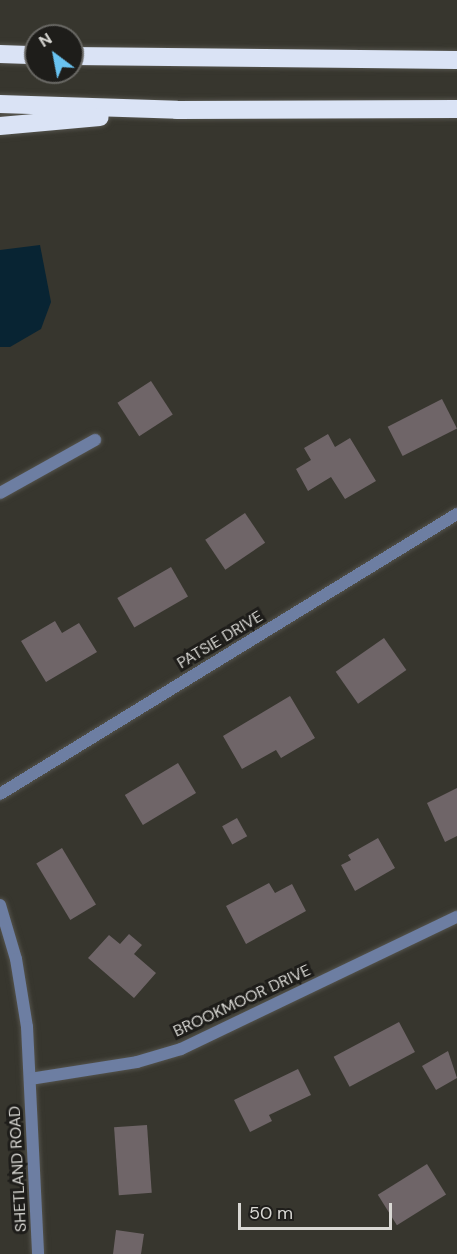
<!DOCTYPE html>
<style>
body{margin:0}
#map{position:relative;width:457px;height:1254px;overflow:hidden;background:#37362e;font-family:"DM Sans",sans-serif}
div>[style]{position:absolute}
.water>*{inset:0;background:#082433}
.building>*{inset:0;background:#6f6568;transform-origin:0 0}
.roads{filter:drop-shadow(0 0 2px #54534c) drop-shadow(0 0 2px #54534c)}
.service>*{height:12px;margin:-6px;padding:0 6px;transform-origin:6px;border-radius:6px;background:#6d7ea2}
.minor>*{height:12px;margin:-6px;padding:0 6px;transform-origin:6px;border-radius:6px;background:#6d7ea2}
.motorway>*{height:18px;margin:-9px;padding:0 9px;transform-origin:9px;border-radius:9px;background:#dae3f5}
span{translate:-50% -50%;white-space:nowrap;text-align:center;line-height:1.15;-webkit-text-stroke:6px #1e1d1a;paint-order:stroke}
.street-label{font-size:16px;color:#d9d8d4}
.north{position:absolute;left:24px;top:24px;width:60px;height:60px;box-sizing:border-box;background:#1e1d1a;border:2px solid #696864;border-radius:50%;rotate:328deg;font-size:16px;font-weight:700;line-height:24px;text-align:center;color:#d9d8d4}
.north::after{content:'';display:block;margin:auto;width:21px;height:27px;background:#69c3f1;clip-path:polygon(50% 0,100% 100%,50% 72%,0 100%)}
.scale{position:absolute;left:238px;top:1203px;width:154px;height:27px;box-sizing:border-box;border:3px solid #d9d8d4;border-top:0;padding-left:8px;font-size:18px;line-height:21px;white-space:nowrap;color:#d9d8d4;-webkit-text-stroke:4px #1e1d1a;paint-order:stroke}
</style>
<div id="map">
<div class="water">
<i style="clip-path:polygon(40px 245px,51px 302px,41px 329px,10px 347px,0 347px,0 250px)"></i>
</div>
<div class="building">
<i style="left:151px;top:381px;width:40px;height:40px;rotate:57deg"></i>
<i style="left:442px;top:399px;width:33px;height:61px;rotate:63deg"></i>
<i style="clip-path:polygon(328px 434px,335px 447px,350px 438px,376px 481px,345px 499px,331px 477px,308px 491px,296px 469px,311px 460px,304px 448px)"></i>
<i style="left:245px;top:513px;width:36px;height:48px;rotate:56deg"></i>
<i style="left:171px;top:567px;width:34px;height:62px;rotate:60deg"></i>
<i style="clip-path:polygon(55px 621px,62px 633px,79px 623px,97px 652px,46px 682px,21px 641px)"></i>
<i style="left:384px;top:638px;width:39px;height:59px;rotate:55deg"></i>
<i style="clip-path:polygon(290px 696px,315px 738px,281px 758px,276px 750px,242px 769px,223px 736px)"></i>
<i style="left:178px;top:763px;width:35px;height:62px;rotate:59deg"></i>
<i style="clip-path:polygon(457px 788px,457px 836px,445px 842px,427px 803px)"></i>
<i style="left:237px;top:818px;width:21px;height:17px;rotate:61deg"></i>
<i style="clip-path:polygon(378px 838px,395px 868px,355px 891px,341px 865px,351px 860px,348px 855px)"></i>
<i style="left:62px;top:848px;width:66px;height:30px;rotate:59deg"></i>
<i style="clip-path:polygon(269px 883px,275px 893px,292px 884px,306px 911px,246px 944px,226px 906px)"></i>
<i style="clip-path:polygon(129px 934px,142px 945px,134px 954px,156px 973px,134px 998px,88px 958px,109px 935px,120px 944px)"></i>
<i style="left:399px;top:1022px;width:34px;height:74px;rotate:62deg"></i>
<i style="clip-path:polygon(448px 1051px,457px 1078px,436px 1090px,422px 1066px)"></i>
<i style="clip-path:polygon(298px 1069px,311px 1095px,269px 1115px,272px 1121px,250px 1132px,234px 1100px)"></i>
<i style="left:147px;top:1125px;width:68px;height:33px;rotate:86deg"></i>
<i style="left:427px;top:1164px;width:36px;height:58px;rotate:58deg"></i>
<i style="clip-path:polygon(116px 1230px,144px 1234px,141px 1254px,113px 1254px)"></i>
</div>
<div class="roads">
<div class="service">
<i style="left:0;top:493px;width:109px;rotate:-29.2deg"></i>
</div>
<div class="minor">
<i style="left:0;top:794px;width:536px;rotate:-31.5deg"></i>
<i style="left:0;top:905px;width:56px;rotate:73.5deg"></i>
<i style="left:16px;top:959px;width:69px;rotate:80.8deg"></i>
<i style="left:27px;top:1027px;width:227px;rotate:87.2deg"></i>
<i style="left:30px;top:1079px;width:108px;rotate:-9deg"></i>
<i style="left:137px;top:1062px;width:46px;rotate:-16.5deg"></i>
<i style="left:181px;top:1049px;width:306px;rotate:-25.6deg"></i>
</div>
<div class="motorway">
<i style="left:0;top:54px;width:36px;rotate:2deg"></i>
<i style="left:72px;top:56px;width:385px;rotate:0.6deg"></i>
<i style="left:0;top:104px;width:177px;rotate:1.9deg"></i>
<i style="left:177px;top:110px;width:280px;rotate:-0.2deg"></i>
<i style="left:0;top:126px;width:100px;rotate:-5.1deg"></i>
</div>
</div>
<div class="street-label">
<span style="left:220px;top:640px;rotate:-31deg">PATSIE DRIVE</span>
<span style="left:242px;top:1001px;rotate:-25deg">BROOKMOOR DRIVE</span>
<span style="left:18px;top:1169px;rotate:-93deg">SHETLAND ROAD</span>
</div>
<div class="north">N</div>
<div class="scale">50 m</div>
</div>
